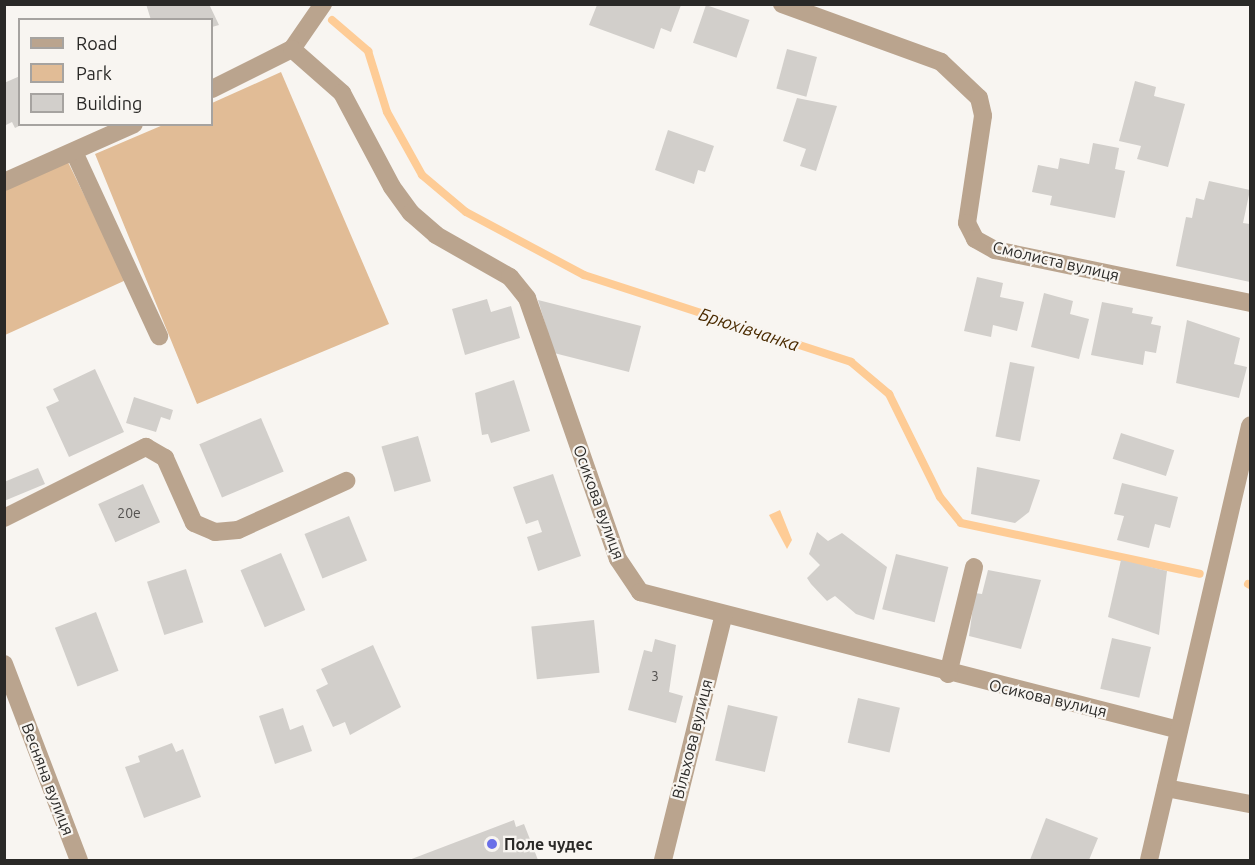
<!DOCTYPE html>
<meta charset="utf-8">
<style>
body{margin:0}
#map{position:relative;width:1255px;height:865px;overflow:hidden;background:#f8f5f1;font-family:Ubuntu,sans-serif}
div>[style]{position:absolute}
.green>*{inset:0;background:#e1bc96}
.water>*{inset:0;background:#fecc96}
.stream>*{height:8px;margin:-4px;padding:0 4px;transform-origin:4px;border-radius:4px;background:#fecc96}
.building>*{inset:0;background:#d2cfcb;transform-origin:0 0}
.minor>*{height:18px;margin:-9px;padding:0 9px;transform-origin:9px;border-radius:9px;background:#baa48e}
.dots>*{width:16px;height:16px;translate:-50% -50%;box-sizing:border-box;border:3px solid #f8f5f1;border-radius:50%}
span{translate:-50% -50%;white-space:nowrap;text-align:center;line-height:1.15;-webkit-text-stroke:4.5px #f8f5f1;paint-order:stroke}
.number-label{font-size:14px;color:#545250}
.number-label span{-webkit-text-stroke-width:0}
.street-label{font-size:16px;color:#2a2927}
.poi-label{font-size:16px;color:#2a2927;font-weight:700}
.left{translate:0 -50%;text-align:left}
.water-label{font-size:18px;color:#4b2b00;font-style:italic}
.frame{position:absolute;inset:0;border:6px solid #2a2927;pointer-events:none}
.legend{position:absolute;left:18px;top:18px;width:195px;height:108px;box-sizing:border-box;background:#f8f5f1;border:2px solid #a6a3a0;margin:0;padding:8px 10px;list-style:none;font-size:18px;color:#2a2927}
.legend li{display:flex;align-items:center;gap:12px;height:30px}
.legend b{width:30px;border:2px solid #a6a3a0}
</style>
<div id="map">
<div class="green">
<i style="clip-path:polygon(281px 72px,389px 324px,197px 404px,95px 154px,163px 125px,212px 124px,212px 103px)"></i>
<i style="clip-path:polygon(65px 156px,126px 280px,5px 335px,4px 185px)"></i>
</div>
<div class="water">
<i style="clip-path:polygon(780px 510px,792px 540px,787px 549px,769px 515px)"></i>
</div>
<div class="stream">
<i style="left:332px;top:20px;width:48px;rotate:40.7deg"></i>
<i style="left:368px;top:51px;width:64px;rotate:72.7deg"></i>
<i style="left:387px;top:112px;width:72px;rotate:60.9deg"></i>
<i style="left:422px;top:175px;width:57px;rotate:40.1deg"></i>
<i style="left:466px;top:212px;width:134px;rotate:28.1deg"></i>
<i style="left:584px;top:275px;width:281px;rotate:18deg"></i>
<i style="left:851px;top:362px;width:50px;rotate:40.1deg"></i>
<i style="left:889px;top:394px;width:115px;rotate:63.7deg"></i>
<i style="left:940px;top:497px;width:33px;rotate:51deg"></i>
<i style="left:961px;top:523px;width:244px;rotate:12deg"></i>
<i style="left:1248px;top:584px;width:2px;rotate:27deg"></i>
</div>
<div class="building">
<i style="clip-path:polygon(146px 4px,209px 4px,219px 25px,212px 27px,212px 20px,151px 20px)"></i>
<i style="clip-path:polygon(597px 5px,681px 5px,671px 32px,661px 28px,654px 49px,589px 25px)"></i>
<i style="left:706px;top:5px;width:46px;height:40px;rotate:19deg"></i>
<i style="left:787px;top:49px;width:31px;height:41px;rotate:15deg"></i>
<i style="clip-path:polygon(20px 76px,23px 124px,15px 128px,12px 122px,4px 126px,4px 83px)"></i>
<i style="clip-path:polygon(1135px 81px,1156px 87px,1154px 96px,1185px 104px,1168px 167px,1137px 159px,1141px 146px,1119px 141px)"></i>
<i style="clip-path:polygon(797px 98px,837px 106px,816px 171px,800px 166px,806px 149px,783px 141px)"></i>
<i style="clip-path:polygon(668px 130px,714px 146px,705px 172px,698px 170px,694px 184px,655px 170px)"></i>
<i style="clip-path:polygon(1093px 143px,1119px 148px,1115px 169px,1125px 171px,1115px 218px,1050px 205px,1052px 196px,1032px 192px,1038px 165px,1058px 169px,1060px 158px,1089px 164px)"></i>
<i style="clip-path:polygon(1209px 181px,1250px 190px,1243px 223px,1250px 224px,1250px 282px,1176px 266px,1186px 217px,1192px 218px,1196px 198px,1204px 200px)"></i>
<i style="clip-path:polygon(977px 277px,1003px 283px,1000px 297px,1024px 302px,1017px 331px,993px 325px,991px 337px,964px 331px)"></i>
<i style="clip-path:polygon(1044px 293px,1073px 301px,1070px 314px,1089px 319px,1079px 359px,1031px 347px)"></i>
<i style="clip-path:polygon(487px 299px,491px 312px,511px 306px,520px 338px,465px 355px,452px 309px)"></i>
<i style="clip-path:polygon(538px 300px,641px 326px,629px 372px,554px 353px)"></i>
<i style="clip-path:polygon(1102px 302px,1133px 308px,1132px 313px,1153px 317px,1151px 324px,1161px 326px,1156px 353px,1145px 351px,1143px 365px,1091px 355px)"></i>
<i style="clip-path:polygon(1187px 320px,1240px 338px,1234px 364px,1247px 367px,1239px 398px,1176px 383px)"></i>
<i style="left:1010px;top:362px;width:25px;height:76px;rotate:11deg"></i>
<i style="clip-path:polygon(95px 369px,124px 432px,69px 457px,46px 407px,59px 401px,53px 389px)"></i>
<i style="clip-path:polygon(514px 380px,530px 431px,491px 443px,488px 434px,482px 435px,475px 393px)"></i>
<i style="clip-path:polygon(134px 397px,173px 410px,170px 420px,161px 417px,156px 432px,126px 423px)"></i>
<i style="left:261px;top:418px;width:58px;height:67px;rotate:67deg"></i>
<i style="left:1121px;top:433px;width:56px;height:27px;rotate:18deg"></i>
<i style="left:418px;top:436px;width:47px;height:38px;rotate:74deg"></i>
<i style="clip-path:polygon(977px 467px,1040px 480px,1029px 512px,1015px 523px,971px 514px)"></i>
<i style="clip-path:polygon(38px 468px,45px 484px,4px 501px,4px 482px)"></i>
<i style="clip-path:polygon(553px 474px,581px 556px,538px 571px,527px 537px,542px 532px,538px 520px,526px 524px,513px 487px)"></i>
<i style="clip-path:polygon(1122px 483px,1178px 497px,1170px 528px,1155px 524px,1149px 548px,1117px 540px,1124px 516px,1114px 514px)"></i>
<i style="left:143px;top:484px;width:42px;height:49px;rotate:66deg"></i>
<i style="left:349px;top:516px;width:48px;height:48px;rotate:68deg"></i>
<i style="clip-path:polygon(817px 532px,828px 541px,842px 533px,887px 567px,874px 620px,856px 614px,835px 596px,827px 601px,811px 584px,807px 578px,820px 565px,809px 554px)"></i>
<i style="left:281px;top:553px;width:62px;height:44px;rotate:67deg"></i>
<i style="left:896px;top:554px;width:54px;height:57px;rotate:14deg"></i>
<i style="clip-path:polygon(1121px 560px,1167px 571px,1159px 635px,1108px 617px)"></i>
<i style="left:186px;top:569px;width:56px;height:41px;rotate:72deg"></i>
<i style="clip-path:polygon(988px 570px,1041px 580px,1021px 649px,969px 636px,975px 593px,982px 594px)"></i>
<i style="left:96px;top:612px;width:63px;height:44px;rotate:69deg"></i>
<i style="left:594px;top:620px;width:53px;height:63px;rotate:84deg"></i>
<i style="left:1112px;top:638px;width:40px;height:52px;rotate:13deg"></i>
<i style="clip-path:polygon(655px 639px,676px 645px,669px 692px,683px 696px,676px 723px,628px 710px,644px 650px,652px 652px)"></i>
<i style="clip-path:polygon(373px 645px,401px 707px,350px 735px,345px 722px,333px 727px,316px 690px,328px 684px,321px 669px)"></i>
<i style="left:858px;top:698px;width:43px;height:46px;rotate:13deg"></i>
<i style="left:728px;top:705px;width:51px;height:57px;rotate:13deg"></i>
<i style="clip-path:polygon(283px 708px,290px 730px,303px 725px,312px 751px,275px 764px,259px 716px)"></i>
<i style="clip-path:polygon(172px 743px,176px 752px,183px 749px,201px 797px,144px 818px,125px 767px,140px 762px,138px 756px)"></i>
<i style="clip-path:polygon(1046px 818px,1098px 838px,1089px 860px,1030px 860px)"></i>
<i style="clip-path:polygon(514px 820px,516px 827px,524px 824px,538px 860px,409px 860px)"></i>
</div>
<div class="minor">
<i style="left:782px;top:4px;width:169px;rotate:20deg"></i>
<i style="left:941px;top:62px;width:52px;rotate:43.5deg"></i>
<i style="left:979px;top:98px;width:18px;rotate:77deg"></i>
<i style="left:983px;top:116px;width:108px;rotate:98.5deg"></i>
<i style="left:967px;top:223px;width:18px;rotate:63deg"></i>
<i style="left:975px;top:239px;width:23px;rotate:29deg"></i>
<i style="left:995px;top:250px;width:260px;rotate:11.7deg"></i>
<i style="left:292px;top:49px;width:55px;rotate:-55.4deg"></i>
<i style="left:212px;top:89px;width:89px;rotate:-26.6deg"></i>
<i style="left:292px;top:49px;width:67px;rotate:41.3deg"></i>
<i style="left:342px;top:93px;width:106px;rotate:62deg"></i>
<i style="left:392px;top:187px;width:32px;rotate:54deg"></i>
<i style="left:411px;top:213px;width:33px;rotate:41deg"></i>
<i style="left:436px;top:235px;width:85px;rotate:29.6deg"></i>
<i style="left:510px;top:277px;width:27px;rotate:51deg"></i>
<i style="left:527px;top:298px;width:276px;rotate:70.8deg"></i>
<i style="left:618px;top:559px;width:40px;rotate:56deg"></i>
<i style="left:640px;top:592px;width:556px;rotate:14.36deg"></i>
<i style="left:74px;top:152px;width:203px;rotate:65.2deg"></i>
<i style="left:4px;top:182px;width:142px;rotate:-24deg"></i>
<i style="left:4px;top:518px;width:159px;rotate:-26.6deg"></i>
<i style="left:146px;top:447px;width:22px;rotate:30deg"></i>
<i style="left:165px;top:458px;width:71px;rotate:66deg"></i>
<i style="left:194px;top:523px;width:23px;rotate:23deg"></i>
<i style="left:215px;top:532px;width:23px;rotate:-5deg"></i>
<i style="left:238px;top:530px;width:119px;rotate:-24.4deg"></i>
<i style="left:4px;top:664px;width:210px;rotate:69.1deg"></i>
<i style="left:948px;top:674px;width:110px;rotate:-76.3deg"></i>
<i style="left:1166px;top:788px;width:86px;rotate:10.8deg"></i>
<i style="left:663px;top:860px;width:250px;rotate:-76.1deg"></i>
<i style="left:1149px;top:860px;width:446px;rotate:-76.9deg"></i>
</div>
<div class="dots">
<i style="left:492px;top:844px;background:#6a6fe8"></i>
</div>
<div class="number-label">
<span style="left:129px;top:513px">20е</span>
<span style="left:655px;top:676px">3</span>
</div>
<div class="street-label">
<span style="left:1056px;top:261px;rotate:13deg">Смолиста вулиця</span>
<span style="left:599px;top:502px;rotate:70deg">Осикова вулиця</span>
<span style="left:1048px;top:698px;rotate:13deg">Осикова вулиця</span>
<span style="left:692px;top:739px;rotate:-76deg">Вільхова вулиця</span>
<span style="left:48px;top:779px;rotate:69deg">Весняна вулиця</span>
</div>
<div class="poi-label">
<span class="left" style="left:504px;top:844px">Поле чудес</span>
</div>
<div class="water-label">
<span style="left:749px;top:329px;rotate:18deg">Брюхівчанка</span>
</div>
<div class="frame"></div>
<ul class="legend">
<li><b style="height:8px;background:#baa48e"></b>Road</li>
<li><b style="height:16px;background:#e1bc96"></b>Park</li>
<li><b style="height:16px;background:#d2cfcb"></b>Building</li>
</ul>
</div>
